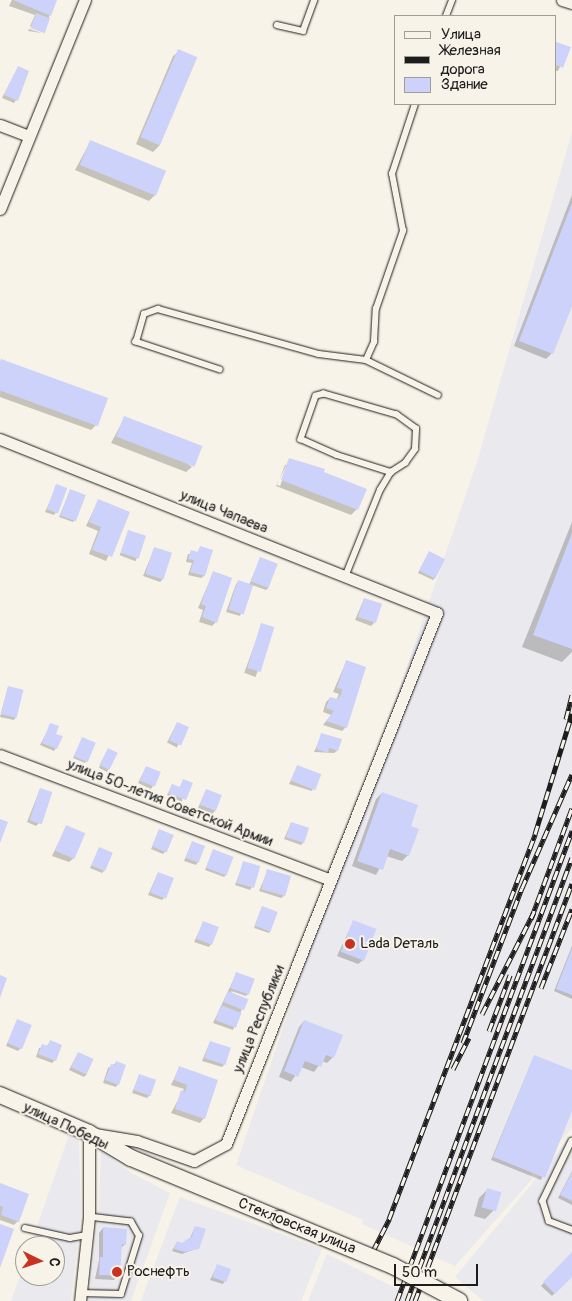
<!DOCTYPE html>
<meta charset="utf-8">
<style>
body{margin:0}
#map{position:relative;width:572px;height:1301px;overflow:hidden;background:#f7f3e8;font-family:Pangolin,sans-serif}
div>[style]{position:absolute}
.built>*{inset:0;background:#eae9ed}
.shadow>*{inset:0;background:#0003;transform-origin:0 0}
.building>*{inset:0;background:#ccd2fa;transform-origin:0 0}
.roads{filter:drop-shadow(0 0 1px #1c1c1c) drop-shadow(0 0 1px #1c1c1c)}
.lane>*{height:5.5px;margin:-2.75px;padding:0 2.75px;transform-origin:2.75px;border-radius:2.75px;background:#f7f3e8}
.street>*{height:11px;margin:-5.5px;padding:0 5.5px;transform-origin:5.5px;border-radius:5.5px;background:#f7f3e8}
.secondary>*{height:16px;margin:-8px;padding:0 8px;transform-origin:8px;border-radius:8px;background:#f7f3e8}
.rail>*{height:5px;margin-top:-2.5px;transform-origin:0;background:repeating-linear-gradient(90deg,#f7f3e8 0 9px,#1c1c1c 0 18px);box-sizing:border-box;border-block:1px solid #1c1c1c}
.bridges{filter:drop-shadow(0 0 1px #1c1c1c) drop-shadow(0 0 1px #1c1c1c)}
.secondary-bridge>*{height:16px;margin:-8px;padding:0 8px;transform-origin:8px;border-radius:8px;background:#f7f3e8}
.dots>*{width:14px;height:14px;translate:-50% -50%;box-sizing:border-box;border:2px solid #f7f3e8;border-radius:50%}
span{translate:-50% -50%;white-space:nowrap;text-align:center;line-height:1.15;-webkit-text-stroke:4px #f7f3e8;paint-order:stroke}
.street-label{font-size:15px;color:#1c1c1c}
.poi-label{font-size:15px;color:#1c1c1c}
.left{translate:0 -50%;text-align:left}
.legend{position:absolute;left:394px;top:15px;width:162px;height:90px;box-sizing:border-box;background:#f7f3e8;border:1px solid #9f9d96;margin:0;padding:6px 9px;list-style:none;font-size:15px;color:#1c1c1c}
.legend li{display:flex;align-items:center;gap:10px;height:25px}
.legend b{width:25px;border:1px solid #9f9d96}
.north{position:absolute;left:15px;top:1236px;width:50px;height:50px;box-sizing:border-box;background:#f7f3e8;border:1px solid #9f9d96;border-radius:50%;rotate:94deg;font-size:14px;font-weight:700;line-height:20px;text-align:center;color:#1c1c1c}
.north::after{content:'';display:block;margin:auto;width:18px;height:22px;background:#c8321e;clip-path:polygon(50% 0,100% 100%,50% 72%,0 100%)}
.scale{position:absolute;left:394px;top:1264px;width:84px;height:22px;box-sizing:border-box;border:2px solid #1c1c1c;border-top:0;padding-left:6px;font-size:15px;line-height:18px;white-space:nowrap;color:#1c1c1c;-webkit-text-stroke:4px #f7f3e8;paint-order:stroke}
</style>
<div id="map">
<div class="built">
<i style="clip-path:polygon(572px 132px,572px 1128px,530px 1176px,533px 1178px,455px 1266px,362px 1224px,363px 1220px,236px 1165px,477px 462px)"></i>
<i style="clip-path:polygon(69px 1135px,79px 1140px,81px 1214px,71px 1301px,11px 1301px,25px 1261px,25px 1276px,55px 1276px,55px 1246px,30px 1246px)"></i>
<i style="clip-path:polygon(572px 1135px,572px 1301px,483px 1301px,455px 1277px)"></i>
<i style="clip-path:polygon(101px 1151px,131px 1173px,170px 1193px,131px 1301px,89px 1301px,99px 1207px)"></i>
<i style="clip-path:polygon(180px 1197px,322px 1249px,301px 1301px,141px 1301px)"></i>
<i style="clip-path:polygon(327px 1254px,422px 1301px,308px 1301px)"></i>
</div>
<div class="shadow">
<i style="clip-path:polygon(12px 0,55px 0,44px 31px,30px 26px,35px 15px,9px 6px)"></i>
<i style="clip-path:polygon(29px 29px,42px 33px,28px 31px)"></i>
<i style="clip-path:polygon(556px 43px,569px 48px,558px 71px,556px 71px)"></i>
<i style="clip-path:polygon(179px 51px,196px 58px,159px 146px,153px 152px,136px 144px,173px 56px)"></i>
<i style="clip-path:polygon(16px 71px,16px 100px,14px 103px,2px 98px)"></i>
<i style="clip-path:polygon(90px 142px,155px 195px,149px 201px,75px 170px)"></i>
<i style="clip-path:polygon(572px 195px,572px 302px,552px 353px,546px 359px,514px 346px)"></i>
<i style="clip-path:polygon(1px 361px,97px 424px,91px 430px,0 397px)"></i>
<i style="clip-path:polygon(125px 417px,192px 467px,186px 472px,111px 443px)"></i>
<i style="clip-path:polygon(evenodd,289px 460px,322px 473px,357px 509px,351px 515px,276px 486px,289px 460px,285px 465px,288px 465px,280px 486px,277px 485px,285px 465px)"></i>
<i style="clip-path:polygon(57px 486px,56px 512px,54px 515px,45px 512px)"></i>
<i style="clip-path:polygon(70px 491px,75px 519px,73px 522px,59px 517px)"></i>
<i style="clip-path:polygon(98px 501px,128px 513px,106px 561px,89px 554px,98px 531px,86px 526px)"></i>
<i style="clip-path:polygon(572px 522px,572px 652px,562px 662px,522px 647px)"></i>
<i style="left:129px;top:531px;width:17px;height:26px;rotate:21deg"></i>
<i style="clip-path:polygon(200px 548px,204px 576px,201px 578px,188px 575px,192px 563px,186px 562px,188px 554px,197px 553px)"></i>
<i style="clip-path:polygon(154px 549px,163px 579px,160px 582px,143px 576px)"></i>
<i style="clip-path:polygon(429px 553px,436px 577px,433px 580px,418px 573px)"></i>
<i style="clip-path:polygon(260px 559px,269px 587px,266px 590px,252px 585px,240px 616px,226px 612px,236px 584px,239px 581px,249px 585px)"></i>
<i style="clip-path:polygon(213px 573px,216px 622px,212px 626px,199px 622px,203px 610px,198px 608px)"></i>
<i style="clip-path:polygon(364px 599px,374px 623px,371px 626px,355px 620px)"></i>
<i style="left:262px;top:624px;width:12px;height:52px;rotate:20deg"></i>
<i style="clip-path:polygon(346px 662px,346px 727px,342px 731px,323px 725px,331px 715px,323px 712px,326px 702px,330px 698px,336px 700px,339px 694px,333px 692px)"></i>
<i style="clip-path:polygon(8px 687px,16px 717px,14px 720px,0 717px)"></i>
<i style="left:177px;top:723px;width:11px;height:22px;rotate:27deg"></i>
<i style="clip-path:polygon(51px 724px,56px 748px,54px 751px,40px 745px)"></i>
<i style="clip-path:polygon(322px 734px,337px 751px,334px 753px,314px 752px)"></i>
<i style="clip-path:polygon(82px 739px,87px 760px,85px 763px,73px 758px)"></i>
<i style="left:108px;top:750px;width:9px;height:20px;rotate:27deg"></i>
<i style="clip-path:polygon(146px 767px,153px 786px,151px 789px,138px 783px)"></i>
<i style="clip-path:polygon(297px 767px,319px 774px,312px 791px,289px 784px)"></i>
<i style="clip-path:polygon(184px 781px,182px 802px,167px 795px,172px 785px,179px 788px)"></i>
<i style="clip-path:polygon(40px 789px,39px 823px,36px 826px,27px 822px)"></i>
<i style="clip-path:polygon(206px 790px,215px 811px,212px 814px,198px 808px)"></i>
<i style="clip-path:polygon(382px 793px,408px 855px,402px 861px,386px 856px,376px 875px,352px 866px,376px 799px)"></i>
<i style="clip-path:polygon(291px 823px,303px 843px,301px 845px,284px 839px)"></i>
<i style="clip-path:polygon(66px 827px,74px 858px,69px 862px,52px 856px)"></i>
<i style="clip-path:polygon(160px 831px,166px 851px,163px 854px,151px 849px)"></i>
<i style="clip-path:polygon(192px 843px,198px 862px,196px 865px,184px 861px)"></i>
<i style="clip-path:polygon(99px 849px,105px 870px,102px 873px,90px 868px)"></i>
<i style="clip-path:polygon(213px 851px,227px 874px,224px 877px,205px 870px)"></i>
<i style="clip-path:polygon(244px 862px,252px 887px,250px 890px,235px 885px)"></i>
<i style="clip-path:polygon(268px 870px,284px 896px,281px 898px,259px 891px)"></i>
<i style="clip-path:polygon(158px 873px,165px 897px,162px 900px,148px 895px)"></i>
<i style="clip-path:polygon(262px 908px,271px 930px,269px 933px,254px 928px)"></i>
<i style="clip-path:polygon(353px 922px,363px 960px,358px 964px,337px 956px)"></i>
<i style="clip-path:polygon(203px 923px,211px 944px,209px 947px,194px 942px)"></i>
<i style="clip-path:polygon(572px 946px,572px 999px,554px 991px)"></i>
<i style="clip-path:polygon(236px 974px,248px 994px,246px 996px,231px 991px,242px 1009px,233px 1030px,213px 1023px)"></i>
<i style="clip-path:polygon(18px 1020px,21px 1048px,18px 1051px,6px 1046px)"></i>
<i style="clip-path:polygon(304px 1021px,333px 1057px,327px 1063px,322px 1061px,314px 1072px,301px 1067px,291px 1082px,279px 1077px,299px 1027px)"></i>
<i style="clip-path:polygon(50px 1042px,55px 1060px,52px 1063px,36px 1057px,39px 1048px,46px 1047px)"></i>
<i style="clip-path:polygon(210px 1042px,224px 1065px,222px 1067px,202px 1061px)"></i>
<i style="clip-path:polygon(78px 1053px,87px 1074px,84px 1077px,69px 1070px)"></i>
<i style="clip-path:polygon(534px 1056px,572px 1071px,572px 1107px,541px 1180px,491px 1160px)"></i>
<i style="clip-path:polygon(116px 1063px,118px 1084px,116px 1087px,103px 1083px,108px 1068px)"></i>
<i style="clip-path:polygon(179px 1068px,204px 1118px,200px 1123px,171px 1113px,184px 1089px,171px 1085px)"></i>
<i style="clip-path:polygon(139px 1076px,150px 1095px,147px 1098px,132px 1093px)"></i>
<i style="clip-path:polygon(572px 1171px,572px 1205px,558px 1198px)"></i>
<i style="clip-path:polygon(0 1185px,18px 1221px,14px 1225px,0 1220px)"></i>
<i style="clip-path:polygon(487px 1190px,494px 1210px,485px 1219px,474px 1216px,479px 1198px)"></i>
<i style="clip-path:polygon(195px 1227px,198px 1248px,182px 1254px,172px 1251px,177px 1242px,182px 1244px,190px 1238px)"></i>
<i style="clip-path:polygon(103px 1228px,125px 1244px,120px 1249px,118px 1276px,114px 1280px,95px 1279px,99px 1260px,99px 1233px)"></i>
<i style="clip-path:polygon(572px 1253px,572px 1275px,552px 1296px,541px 1286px)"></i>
<i style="clip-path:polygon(217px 1266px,230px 1270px,223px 1284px,210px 1280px)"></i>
</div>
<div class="building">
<i style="clip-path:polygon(13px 0,57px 0,51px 16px)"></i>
<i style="left:36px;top:13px;width:15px;height:16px;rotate:20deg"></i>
<i style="clip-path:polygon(556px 42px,571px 47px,563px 68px,556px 65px)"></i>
<i style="left:178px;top:49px;width:21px;height:96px;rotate:23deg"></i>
<i style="clip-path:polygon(18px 66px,29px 71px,18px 101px,4px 95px)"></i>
<i style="left:90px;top:140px;width:82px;height:27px;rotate:22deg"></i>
<i style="clip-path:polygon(572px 203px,572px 306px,553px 354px,519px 341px)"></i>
<i style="left:1px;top:359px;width:114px;height:30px;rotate:20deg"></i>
<i style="left:124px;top:416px;width:84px;height:22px;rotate:21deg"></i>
<i style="clip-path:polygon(289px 458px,325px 469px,324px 472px,367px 489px,358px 510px,281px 480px)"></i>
<i style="left:56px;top:484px;width:12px;height:27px;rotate:20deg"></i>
<i style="left:70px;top:489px;width:17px;height:28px;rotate:21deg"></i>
<i style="clip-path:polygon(98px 499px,130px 512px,112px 557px,92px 550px,101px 527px,89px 522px)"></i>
<i style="left:128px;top:530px;width:19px;height:24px;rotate:18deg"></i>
<i style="clip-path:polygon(572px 533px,572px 649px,533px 635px)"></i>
<i style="clip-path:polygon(200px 546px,213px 550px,205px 576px,190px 572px,194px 560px,188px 559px,191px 550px,198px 552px)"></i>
<i style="left:154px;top:547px;width:19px;height:28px;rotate:18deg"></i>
<i style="left:429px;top:551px;width:18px;height:22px;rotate:27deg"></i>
<i style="left:260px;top:557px;width:19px;height:26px;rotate:21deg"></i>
<i style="clip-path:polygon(213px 571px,232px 578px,217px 623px,202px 617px,206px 606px,201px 604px)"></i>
<i style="left:238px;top:580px;width:16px;height:31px;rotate:18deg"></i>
<i style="left:364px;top:598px;width:19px;height:20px;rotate:18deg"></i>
<i style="left:261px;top:623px;width:14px;height:47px;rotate:17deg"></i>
<i style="clip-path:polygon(346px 660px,366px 667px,347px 728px,326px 721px,334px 711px,326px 708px,330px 697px,337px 699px,341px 695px,342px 689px,337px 688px)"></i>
<i style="left:8px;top:686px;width:16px;height:29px;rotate:14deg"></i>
<i style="left:177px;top:722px;width:13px;height:20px;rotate:23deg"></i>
<i style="clip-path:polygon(50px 723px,59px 726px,56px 734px,63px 736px,57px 749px,42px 743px)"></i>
<i style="clip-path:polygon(321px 733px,342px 739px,338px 751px,329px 748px,328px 753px,316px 749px)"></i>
<i style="left:82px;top:737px;width:15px;height:21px;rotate:23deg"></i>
<i style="left:108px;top:748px;width:11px;height:19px;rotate:27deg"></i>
<i style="left:297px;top:765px;width:26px;height:17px;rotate:21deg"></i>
<i style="left:146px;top:766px;width:16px;height:16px;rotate:22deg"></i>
<i style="clip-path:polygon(183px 779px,193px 783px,186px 800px,168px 793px,172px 784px,180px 787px)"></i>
<i style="left:40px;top:788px;width:13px;height:34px;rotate:18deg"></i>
<i style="left:206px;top:789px;width:17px;height:17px;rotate:21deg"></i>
<i style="clip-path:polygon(382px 792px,418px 805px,411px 826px,419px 829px,409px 856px,390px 849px,383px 870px,357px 861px)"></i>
<i style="clip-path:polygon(0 819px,8px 822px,0 843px)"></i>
<i style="left:291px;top:822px;width:19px;height:16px;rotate:18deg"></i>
<i style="left:66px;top:825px;width:21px;height:28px;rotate:23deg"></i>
<i style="left:159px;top:829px;width:16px;height:19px;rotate:22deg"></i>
<i style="left:192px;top:841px;width:14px;height:18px;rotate:21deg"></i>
<i style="left:99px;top:847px;width:15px;height:20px;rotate:23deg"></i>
<i style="left:213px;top:849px;width:22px;height:20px;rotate:21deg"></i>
<i style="left:243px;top:861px;width:18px;height:23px;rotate:16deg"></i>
<i style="left:267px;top:869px;width:25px;height:21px;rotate:16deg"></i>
<i style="left:158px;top:872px;width:17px;height:22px;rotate:21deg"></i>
<i style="left:262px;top:906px;width:17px;height:21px;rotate:21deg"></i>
<i style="left:353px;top:920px;width:25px;height:34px;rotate:21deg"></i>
<i style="left:203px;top:921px;width:17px;height:19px;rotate:21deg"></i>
<i style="clip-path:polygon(572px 948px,572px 995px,556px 989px)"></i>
<i style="left:236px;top:972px;width:20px;height:17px;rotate:20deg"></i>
<i style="clip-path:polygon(0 975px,7px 978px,0 998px)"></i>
<i style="left:228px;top:991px;width:22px;height:12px;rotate:22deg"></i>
<i style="left:221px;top:1005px;width:22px;height:16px;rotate:21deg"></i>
<i style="left:17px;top:1019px;width:16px;height:26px;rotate:22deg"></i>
<i style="clip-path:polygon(304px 1020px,343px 1035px,334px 1058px,326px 1055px,321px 1067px,305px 1061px,298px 1077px,284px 1071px)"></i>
<i style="clip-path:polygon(50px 1040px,62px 1045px,56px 1061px,38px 1054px,42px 1044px,48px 1046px)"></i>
<i style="left:210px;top:1041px;width:22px;height:18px;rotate:18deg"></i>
<i style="left:78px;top:1052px;width:17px;height:17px;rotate:24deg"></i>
<i style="clip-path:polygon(534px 1055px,572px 1070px,572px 1111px,545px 1178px,493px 1157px)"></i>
<i style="clip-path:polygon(116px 1061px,126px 1065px,119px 1085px,105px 1080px,111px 1064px,115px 1065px)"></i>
<i style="clip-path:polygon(179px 1066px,218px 1080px,205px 1119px,175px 1109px,181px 1090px,185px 1092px,187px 1085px,174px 1080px)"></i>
<i style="left:139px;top:1074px;width:18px;height:17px;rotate:19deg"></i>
<i style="clip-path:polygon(572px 1172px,572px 1201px,560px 1195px)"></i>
<i style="clip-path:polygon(0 1183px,29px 1194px,19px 1222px,1px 1215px,3px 1207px,0 1206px)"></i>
<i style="left:487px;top:1188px;width:15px;height:20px;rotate:16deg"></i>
<i style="clip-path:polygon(0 1224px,14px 1229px,0 1268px)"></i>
<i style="clip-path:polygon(195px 1226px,206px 1229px,199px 1249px,185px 1252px,174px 1249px,177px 1241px,182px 1243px,192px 1236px)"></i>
<i style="clip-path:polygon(103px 1227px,127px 1229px,126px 1245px,122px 1244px,120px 1276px,99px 1275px,100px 1257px,103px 1257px)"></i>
<i style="clip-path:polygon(572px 1252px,572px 1277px,555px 1294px,543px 1282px)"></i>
<i style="left:217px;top:1264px;width:15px;height:14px;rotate:20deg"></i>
</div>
<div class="roads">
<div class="lane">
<i style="left:446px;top:16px;width:17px;rotate:-69deg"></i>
<i style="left:277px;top:25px;width:27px;rotate:13deg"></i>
<i style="left:303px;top:31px;width:33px;rotate:-70deg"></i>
<i style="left:366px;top:360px;width:80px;rotate:25.9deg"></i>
<i style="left:220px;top:370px;width:89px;rotate:-161.6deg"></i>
<i style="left:136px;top:342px;width:29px;rotate:-74deg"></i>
<i style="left:144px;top:314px;width:15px;rotate:-20deg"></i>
<i style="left:158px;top:309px;width:167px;rotate:15.6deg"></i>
<i style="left:319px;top:354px;width:47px;rotate:7.3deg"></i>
<i style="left:366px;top:360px;width:20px;rotate:-66deg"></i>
<i style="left:374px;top:342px;width:33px;rotate:-87deg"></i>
<i style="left:376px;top:309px;width:83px;rotate:-70.9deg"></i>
<i style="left:403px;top:231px;width:58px;rotate:-100.9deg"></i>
<i style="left:392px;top:174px;width:74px;rotate:-71.8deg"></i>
<i style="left:345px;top:577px;width:94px;rotate:-68.1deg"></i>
<i style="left:380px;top:490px;width:21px;rotate:-59deg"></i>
<i style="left:391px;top:472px;width:17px;rotate:-33deg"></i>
<i style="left:405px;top:463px;width:17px;rotate:-54deg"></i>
<i style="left:415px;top:449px;width:20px;rotate:-87deg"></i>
<i style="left:416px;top:429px;width:24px;rotate:-144deg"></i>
<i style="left:397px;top:415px;width:76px;rotate:-164deg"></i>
<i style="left:324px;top:394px;width:8px;rotate:166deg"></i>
<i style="left:316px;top:396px;width:46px;rotate:109.2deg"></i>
<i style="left:301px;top:439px;width:39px;rotate:24deg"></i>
<i style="left:337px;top:455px;width:57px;rotate:17.5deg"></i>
<i style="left:572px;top:1141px;width:67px;rotate:115.8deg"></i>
<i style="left:543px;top:1201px;width:21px;rotate:73deg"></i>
<i style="left:549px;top:1221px;width:25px;rotate:21deg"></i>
<i style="left:25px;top:1228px;width:46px;rotate:12.5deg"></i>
<i style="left:70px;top:1238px;width:17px;rotate:-10deg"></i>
<i style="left:81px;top:1293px;width:40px;rotate:1.4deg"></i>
<i style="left:121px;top:1294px;width:61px;rotate:-72.8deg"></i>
<i style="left:139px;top:1236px;width:16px;rotate:-120deg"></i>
<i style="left:131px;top:1222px;width:42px;rotate:-173.2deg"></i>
</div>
<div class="street">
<i style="left:562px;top:0;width:10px;rotate:17deg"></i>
<i style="left:0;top:125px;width:31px;rotate:21deg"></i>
<i style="left:0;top:209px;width:226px;rotate:-67.9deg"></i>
<i style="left:0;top:439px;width:470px;rotate:21.7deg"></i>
<i style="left:437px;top:613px;width:571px;rotate:111.67deg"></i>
<i style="left:226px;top:1144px;width:36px;rotate:152deg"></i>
<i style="left:194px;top:1161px;width:60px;rotate:-160.7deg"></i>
<i style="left:137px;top:1141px;width:49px;rotate:-170.5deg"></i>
<i style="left:89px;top:1133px;width:84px;rotate:90deg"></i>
<i style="left:89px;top:1217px;width:84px;rotate:96.1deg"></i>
<i style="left:0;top:755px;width:353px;rotate:20.7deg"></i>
</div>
<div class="secondary">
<i style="left:0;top:1095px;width:97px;rotate:23.1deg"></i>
<i style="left:89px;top:1133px;width:49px;rotate:30.8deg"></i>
<i style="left:131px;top:1158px;width:160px;rotate:22.4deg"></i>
</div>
</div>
<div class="rail">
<i style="left:566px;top:719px;width:25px;rotate:-76deg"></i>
<i style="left:531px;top:919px;width:118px;rotate:-69.7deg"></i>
<i style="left:541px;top:988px;width:85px;rotate:-68.6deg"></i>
<i style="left:482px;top:1014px;width:114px;rotate:-63deg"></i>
<i style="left:489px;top:1031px;width:60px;rotate:-69.4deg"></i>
<i style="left:463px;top:1043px;width:166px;rotate:-69.2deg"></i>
<i style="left:522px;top:888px;width:124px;rotate:-66.3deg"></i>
<i style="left:453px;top:1069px;width:35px;rotate:-63deg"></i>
<i style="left:373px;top:1251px;width:36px;rotate:-63deg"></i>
<i style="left:389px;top:1219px;width:412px;rotate:-69.2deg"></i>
<i style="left:535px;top:834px;width:126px;rotate:-72.9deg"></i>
<i style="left:397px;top:1301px;width:502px;rotate:-69.58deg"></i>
<i style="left:407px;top:1301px;width:473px;rotate:-69.6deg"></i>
<i style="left:415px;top:1301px;width:446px;rotate:-69.4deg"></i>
</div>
<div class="bridges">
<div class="secondary-bridge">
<i style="left:279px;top:1219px;width:123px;rotate:22.4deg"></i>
<i style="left:393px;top:1266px;width:75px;rotate:27.9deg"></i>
</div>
</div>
<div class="dots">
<i style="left:350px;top:944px;background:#c8321e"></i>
<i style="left:117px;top:1272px;background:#c8321e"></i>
</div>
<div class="street-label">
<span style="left:224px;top:512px;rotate:22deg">улица Чапаева</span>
<span style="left:170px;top:803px;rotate:21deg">улица 50-летия Советской Армии</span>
<span style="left:259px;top:1019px;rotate:-68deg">улица Республики</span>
<span style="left:66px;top:1126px;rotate:25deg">улица Победы</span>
<span style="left:297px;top:1226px;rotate:22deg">Стекловская улица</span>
</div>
<div class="poi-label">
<span class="left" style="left:360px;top:944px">Lada Dеталь</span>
<span class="left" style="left:127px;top:1272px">Роснефть</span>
</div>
<ul class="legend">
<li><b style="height:6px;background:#f7f3e8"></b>Улица</li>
<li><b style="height:6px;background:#1c1c1c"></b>Железная дорога</li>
<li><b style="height:14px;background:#ccd2fa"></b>Здание</li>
</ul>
<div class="north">С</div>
<div class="scale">50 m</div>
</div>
